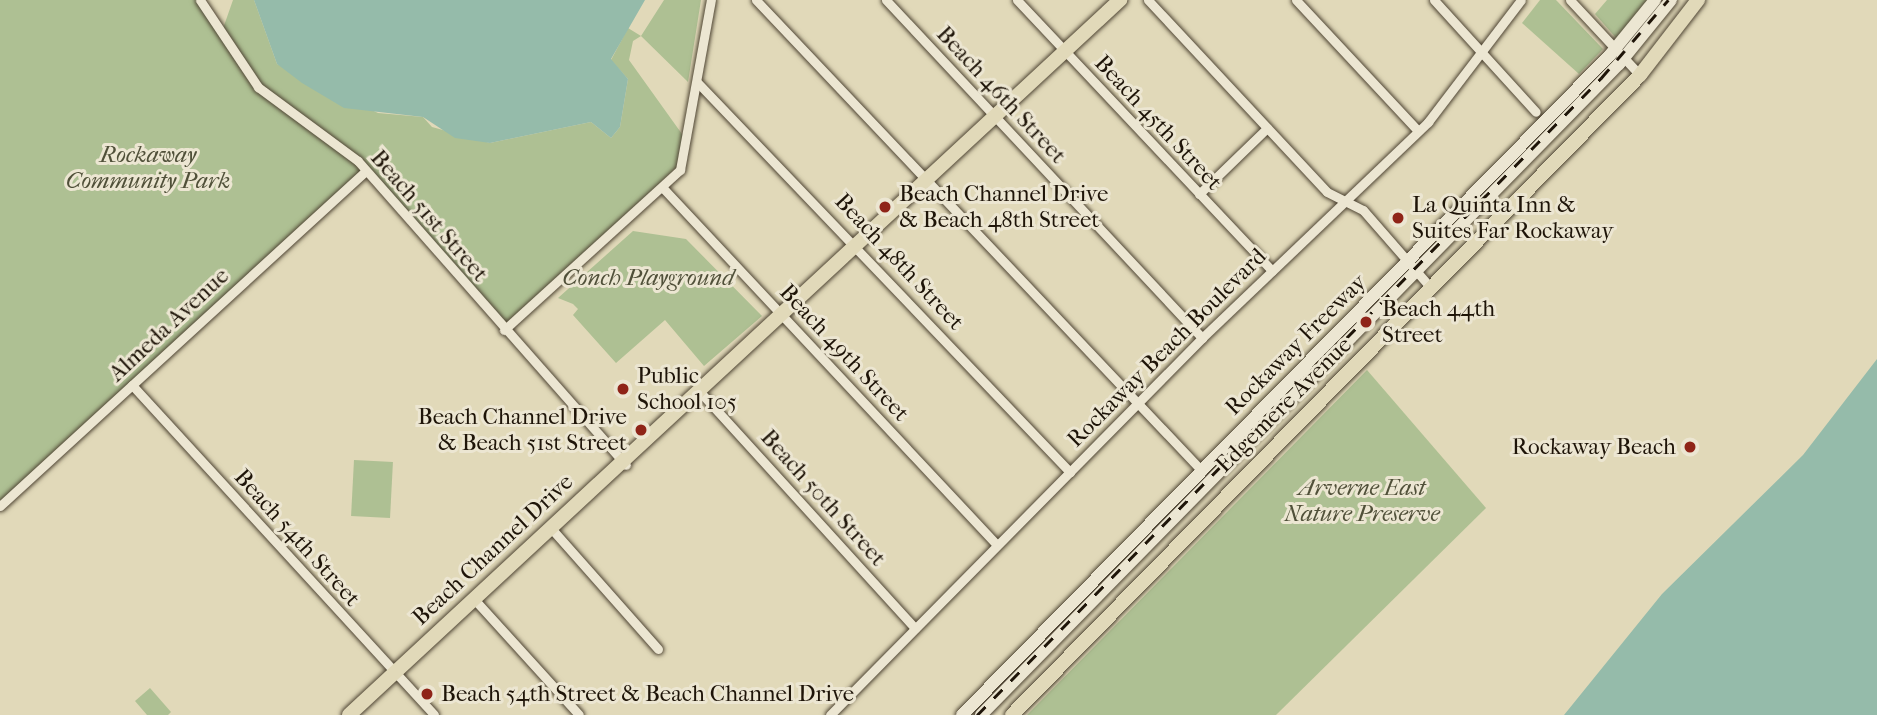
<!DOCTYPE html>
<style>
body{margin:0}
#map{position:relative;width:1877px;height:715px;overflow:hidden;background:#e1d9b9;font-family:"IM FELL French Canon",serif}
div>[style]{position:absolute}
.green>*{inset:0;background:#aec093;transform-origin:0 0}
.water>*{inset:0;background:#95bbaa}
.roads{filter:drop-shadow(0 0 2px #4f4534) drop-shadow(0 0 2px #4f4534)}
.street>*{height:9px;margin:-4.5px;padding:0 4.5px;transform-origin:4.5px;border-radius:4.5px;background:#ece6d2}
.secondary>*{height:12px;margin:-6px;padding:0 6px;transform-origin:6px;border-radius:6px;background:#ece6d2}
.primary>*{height:14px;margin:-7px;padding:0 7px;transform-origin:7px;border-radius:7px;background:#e1d9b9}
.rail>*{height:2.5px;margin-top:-1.25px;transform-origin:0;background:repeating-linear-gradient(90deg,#1e1408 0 12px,transparent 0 24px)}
.dots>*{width:19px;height:19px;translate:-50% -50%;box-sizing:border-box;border:4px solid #ece6d2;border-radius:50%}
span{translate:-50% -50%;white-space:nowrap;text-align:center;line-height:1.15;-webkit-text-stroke:6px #ece6d2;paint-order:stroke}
.street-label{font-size:23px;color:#1e1408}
.park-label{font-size:23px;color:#505039;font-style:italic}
.poi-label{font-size:23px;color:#1e1408}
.left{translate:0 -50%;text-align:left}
.right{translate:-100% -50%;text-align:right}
</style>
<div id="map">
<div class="green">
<i style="clip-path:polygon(0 0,200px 0,220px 37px,233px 0,254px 0,277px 64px,378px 113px,423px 117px,432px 127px,490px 143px,591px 122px,611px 138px,620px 127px,628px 79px,611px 60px,628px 28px,641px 36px,664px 0,701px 0,688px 82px,641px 36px,633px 41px,629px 60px,687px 141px,683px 161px,504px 330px,365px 172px,0 506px)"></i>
<i style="clip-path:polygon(1540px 0,1556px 0,1603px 49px,1579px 74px,1522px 23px)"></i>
<i style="clip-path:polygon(1607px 0,1647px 0,1617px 39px,1595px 14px)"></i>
<i style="clip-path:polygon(633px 231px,686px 239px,762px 316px,704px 366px,665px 320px,616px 363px,573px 315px,578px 309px,573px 304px,558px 298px)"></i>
<i style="clip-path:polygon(1367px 370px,1486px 508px,1276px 715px,1027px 715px)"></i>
<i style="left:354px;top:460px;width:39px;height:56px;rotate:3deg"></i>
<i style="clip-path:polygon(150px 688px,171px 712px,168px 715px,147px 715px,135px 701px)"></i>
</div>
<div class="water">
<i style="clip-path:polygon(254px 0,645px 0,611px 59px,628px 79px,620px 127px,611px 138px,591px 122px,490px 143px,455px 138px,423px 117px,344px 108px,302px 83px,277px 64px)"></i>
<i style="clip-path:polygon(1877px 359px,1877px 715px,1564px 715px,1662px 594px,1803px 455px)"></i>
</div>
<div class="roads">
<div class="street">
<i style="left:200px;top:0;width:105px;rotate:56.3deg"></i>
<i style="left:258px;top:87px;width:124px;rotate:36.5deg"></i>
<i style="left:358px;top:161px;width:405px;rotate:48.6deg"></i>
<i style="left:756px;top:0;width:649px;rotate:46.56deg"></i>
<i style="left:886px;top:0;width:463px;rotate:46.9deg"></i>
<i style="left:1017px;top:0;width:372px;rotate:46.7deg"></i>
<i style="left:1148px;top:0;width:262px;rotate:47deg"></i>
<i style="left:1327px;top:192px;width:40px;rotate:26.6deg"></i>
<i style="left:1363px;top:210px;width:103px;rotate:48.9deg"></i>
<i style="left:1296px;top:0;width:179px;rotate:47deg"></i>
<i style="left:1434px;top:0;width:151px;rotate:47.7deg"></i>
<i style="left:1570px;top:0;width:103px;rotate:47deg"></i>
<i style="left:697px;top:82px;width:540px;rotate:46.28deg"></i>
<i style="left:662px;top:187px;width:490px;rotate:46.9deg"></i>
<i style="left:1199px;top:194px;width:95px;rotate:-44.1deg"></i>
<i style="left:504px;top:330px;width:238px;rotate:-42.3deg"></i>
<i style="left:680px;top:170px;width:173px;rotate:-79.7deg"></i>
<i style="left:132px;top:385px;width:447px;rotate:47.5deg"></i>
<i style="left:701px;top:393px;width:318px;rotate:47.7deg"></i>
<i style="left:0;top:506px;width:495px;rotate:-42.5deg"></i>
<i style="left:550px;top:527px;width:163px;rotate:48.5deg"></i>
<i style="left:474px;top:599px;width:156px;rotate:47.8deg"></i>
<i style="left:830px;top:715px;width:530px;rotate:-45.38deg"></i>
<i style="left:1202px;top:338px;width:313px;rotate:-43.7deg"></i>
<i style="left:1428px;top:122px;width:153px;rotate:-52.7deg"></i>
</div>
<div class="secondary">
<i style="left:962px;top:715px;width:925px;rotate:-45.53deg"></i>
<i style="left:1610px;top:55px;width:71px;rotate:-50.7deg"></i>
<i style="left:981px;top:715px;width:912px;rotate:-45.58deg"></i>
<i style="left:1619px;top:64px;width:82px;rotate:-50.9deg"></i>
</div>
<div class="primary">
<i style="left:349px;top:715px;width:1052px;rotate:-42.84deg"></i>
<i style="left:1012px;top:715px;width:897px;rotate:-45.54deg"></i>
<i style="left:1640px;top:75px;width:95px;rotate:-52.3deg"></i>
</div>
</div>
<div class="rail">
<i style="left:977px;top:715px;width:892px;rotate:-45.59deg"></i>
<i style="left:1601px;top:78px;width:103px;rotate:-49.3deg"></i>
</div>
<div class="dots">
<i style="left:885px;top:207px;background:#8f2418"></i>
<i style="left:1398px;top:218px;background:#8f2418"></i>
<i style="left:1366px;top:322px;background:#8f2418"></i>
<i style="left:623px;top:389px;background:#8f2418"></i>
<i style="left:641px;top:430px;background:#8f2418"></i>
<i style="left:1690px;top:447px;background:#8f2418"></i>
<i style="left:427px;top:694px;background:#8f2418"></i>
</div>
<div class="street-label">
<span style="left:1001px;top:95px;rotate:47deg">Beach 46th Street</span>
<span style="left:1158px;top:123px;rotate:47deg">Beach 45th Street</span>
<span style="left:429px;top:216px;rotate:49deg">Beach 51st Street</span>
<span style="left:899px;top:262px;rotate:47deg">Beach 48th Street</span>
<span style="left:169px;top:325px;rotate:-43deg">Almeda Avenue</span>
<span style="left:1296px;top:345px;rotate:-45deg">Rockaway Freeway</span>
<span style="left:1167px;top:348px;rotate:-45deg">Rockaway Beach Boulevard</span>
<span style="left:844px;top:353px;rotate:47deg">Beach 49th Street</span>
<span style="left:1284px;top:405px;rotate:-45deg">Edgemere Avenue</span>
<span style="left:823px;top:498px;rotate:48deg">Beach 50th Street</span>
<span style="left:297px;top:538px;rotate:48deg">Beach 54th Street</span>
<span style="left:493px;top:550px;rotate:-43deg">Beach Channel Drive</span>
</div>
<div class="park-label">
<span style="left:148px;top:168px">Rockaway<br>Community Park</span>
<span style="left:648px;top:278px">Conch Playground</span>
<span style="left:1362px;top:501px">Arverne East<br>Nature Preserve</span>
</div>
<div class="poi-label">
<span class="left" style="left:899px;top:207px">Beach Channel Drive<br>&amp; Beach 48th Street</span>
<span class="left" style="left:1412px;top:218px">La Quinta Inn &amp;<br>Suites Far Rockaway</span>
<span class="left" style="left:1382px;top:322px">Beach 44th<br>Street</span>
<span class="left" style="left:637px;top:389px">Public<br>School 105</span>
<span class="right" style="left:627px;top:430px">Beach Channel Drive<br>&amp; Beach 51st Street</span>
<span class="right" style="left:1676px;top:447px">Rockaway Beach</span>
<span class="left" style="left:441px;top:694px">Beach 54th Street &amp; Beach Channel Drive</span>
</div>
</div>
